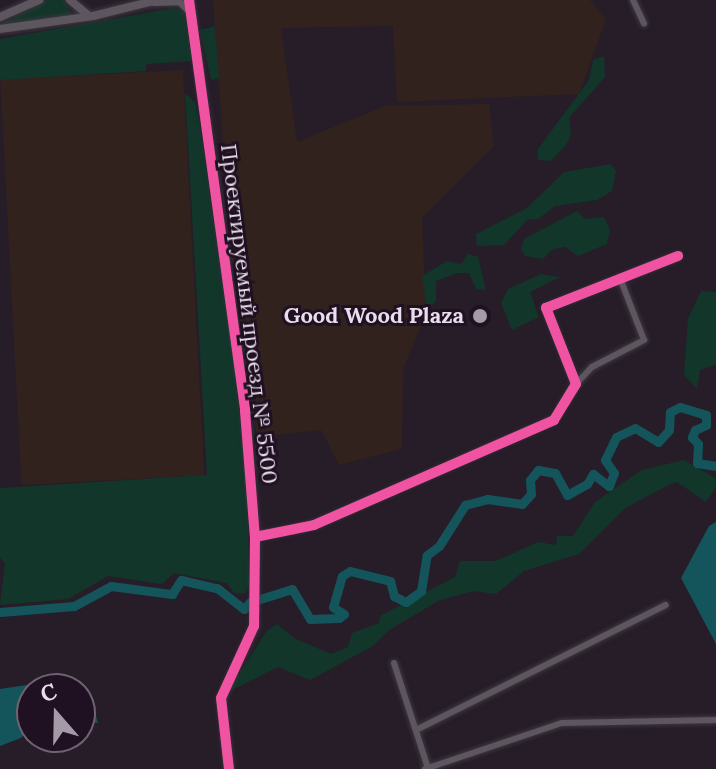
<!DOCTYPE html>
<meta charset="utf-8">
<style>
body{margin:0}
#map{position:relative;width:716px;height:769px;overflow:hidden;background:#261d28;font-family:Lora,serif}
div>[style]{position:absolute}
.industrial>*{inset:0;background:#32221d;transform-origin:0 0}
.green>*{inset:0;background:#12362a}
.water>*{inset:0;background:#14555b}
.river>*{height:9px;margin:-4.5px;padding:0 4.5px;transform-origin:4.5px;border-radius:4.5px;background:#14555b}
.roads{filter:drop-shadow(0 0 2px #3e3740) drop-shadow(0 0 2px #3e3740)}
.minor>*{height:6px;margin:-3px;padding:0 3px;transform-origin:3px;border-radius:3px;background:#5d565f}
.tertiary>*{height:7px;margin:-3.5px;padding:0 3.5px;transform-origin:3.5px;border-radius:3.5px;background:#5d565f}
.secondary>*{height:8px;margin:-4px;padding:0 4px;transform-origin:4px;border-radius:4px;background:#5d565f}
.cycleway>*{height:10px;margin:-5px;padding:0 5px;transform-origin:5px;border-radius:5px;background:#f153a3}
.dots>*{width:22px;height:22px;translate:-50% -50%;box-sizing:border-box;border:4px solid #1f1022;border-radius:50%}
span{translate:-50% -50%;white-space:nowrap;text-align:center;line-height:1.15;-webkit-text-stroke:6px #1f1022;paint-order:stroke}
.street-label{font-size:22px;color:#e9deeb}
.poi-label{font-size:22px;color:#e9deeb;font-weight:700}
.right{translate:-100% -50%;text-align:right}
.north{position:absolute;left:16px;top:673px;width:80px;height:80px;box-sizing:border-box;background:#1f1022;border:2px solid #706272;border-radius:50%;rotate:340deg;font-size:22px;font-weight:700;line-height:32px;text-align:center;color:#e9deeb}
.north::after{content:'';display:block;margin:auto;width:28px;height:36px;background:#a59aa7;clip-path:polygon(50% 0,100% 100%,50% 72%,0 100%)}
</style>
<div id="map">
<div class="industrial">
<i style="clip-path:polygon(213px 0,590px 0,606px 19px,579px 94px,397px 102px,393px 26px,281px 28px,297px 142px,385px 106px,489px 104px,494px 146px,422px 218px,426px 314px,403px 369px,402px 449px,339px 465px,321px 430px,260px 437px,256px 432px,231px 253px)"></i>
<i style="left:183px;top:70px;width:406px;height:183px;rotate:87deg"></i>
</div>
<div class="green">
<i style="clip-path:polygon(46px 0,64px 0,72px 15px,0 25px)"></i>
<i style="clip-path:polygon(174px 8px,185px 13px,192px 61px,146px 64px,146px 71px,0 80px,0 39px)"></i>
<i style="clip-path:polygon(215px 26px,219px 78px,211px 80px,200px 30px)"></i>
<i style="clip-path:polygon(604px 56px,605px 77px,569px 118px,571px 135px,566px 145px,551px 161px,537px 160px,538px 149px,589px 80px,593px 60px)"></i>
<i style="clip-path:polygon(185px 93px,195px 102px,201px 133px,234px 364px,247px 485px,249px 585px,245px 594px,234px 593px,227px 583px,174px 573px,162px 584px,108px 576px,68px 599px,0 605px,5px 563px,0 558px,0 488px,207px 475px)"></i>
<i style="clip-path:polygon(611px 164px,616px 171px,612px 191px,597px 200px,555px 206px,538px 219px,527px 220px,504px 245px,477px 246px,476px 234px,527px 208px,564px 172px)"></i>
<i style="clip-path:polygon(577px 211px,585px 219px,604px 217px,610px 230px,607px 244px,578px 256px,565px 247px,553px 249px,543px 259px,525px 256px,521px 249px,524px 239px)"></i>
<i style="clip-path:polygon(468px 254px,478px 257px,486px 290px,476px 289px,469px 273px,457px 273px,436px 281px,436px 301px,427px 310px,422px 276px,447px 261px,461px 264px)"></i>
<i style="clip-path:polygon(541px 274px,560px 277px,530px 292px,539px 317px,512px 330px,501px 303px,508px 289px)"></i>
<i style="clip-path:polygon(701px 291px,716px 292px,716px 364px,700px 370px,697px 389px,684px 375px,688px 319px)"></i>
<i style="clip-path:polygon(684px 460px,715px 478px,716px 487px,706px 502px,677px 482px,669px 485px,625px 508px,579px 554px,524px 571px,496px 594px,473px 591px,438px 601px,389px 630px,373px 646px,310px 680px,278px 667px,228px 692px,266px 632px,277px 624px,294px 638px,331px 654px,348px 647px,352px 633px,379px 623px,380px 616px,455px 577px,460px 561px,496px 561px,538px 542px,556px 545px,557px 536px,573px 536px,595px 502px,642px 470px)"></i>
</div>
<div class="water">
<i style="clip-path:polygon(716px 522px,716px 644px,681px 578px,709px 526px)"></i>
<i style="clip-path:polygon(40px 683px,88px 688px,98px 723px,80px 719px,80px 689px,32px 689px,32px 726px,21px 738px,0 746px,0 689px)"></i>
</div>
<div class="river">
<i style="left:0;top:612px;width:74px;rotate:-4.6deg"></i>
<i style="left:74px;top:606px;width:42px;rotate:-28.4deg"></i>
<i style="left:111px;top:586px;width:62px;rotate:7.5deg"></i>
<i style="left:172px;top:594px;width:17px;rotate:-57deg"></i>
<i style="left:181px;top:580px;width:37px;rotate:13deg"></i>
<i style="left:217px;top:588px;width:34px;rotate:38deg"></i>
<i style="left:244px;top:609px;width:9px;rotate:-49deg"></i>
<i style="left:250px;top:602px;width:44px;rotate:-17.2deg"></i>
<i style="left:292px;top:589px;width:35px;rotate:59deg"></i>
<i style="left:310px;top:619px;width:29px;rotate:-2deg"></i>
<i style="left:339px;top:618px;width:6px;rotate:-39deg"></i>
<i style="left:344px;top:614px;width:13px;rotate:-148deg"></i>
<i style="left:333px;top:607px;width:32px;rotate:-74deg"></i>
<i style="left:342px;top:576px;width:9px;rotate:-32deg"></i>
<i style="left:350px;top:571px;width:41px;rotate:14deg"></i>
<i style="left:390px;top:581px;width:16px;rotate:75deg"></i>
<i style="left:394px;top:596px;width:13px;rotate:27deg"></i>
<i style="left:406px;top:602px;width:19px;rotate:-36deg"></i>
<i style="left:421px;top:591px;width:36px;rotate:-81deg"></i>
<i style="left:427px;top:555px;width:15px;rotate:-37deg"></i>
<i style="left:439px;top:546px;width:49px;rotate:-57.6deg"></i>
<i style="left:465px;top:505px;width:23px;rotate:-15deg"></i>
<i style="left:487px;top:499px;width:35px;rotate:8deg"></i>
<i style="left:522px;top:504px;width:13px;rotate:-48deg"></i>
<i style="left:531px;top:494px;width:14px;rotate:-94deg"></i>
<i style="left:530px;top:480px;width:13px;rotate:-51deg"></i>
<i style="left:538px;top:470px;width:17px;rotate:10deg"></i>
<i style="left:555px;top:473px;width:25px;rotate:61deg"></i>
<i style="left:567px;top:495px;width:23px;rotate:-29deg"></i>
<i style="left:587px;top:484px;width:12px;rotate:-59deg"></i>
<i style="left:593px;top:474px;width:20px;rotate:37deg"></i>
<i style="left:609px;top:486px;width:14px;rotate:-69deg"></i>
<i style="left:614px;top:473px;width:16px;rotate:-125deg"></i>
<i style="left:605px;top:460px;width:25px;rotate:-64deg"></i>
<i style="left:616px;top:437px;width:21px;rotate:-25deg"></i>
<i style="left:635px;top:428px;width:27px;rotate:31deg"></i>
<i style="left:658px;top:442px;width:16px;rotate:-47deg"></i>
<i style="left:669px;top:430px;width:18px;rotate:-87deg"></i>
<i style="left:670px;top:412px;width:11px;rotate:-27deg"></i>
<i style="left:680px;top:407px;width:27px;rotate:17deg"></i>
<i style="left:706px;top:415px;width:10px;rotate:90deg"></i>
<i style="left:706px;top:425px;width:12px;rotate:156deg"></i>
<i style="left:695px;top:430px;width:8px;rotate:113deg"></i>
<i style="left:692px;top:437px;width:9px;rotate:49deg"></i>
<i style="left:698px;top:444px;width:19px;rotate:93deg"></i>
<i style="left:697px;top:463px;width:19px;rotate:9deg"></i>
</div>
<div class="roads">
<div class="minor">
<i style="left:633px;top:0;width:26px;rotate:65deg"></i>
<i style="left:576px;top:384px;width:23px;rotate:-47deg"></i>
<i style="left:592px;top:367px;width:59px;rotate:-27.4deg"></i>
<i style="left:644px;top:340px;width:66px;rotate:-111.2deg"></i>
<i style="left:255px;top:537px;width:60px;rotate:-11.5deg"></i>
<i style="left:314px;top:525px;width:262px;rotate:-23.6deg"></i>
<i style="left:554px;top:420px;width:42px;rotate:-58.6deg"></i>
<i style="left:576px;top:384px;width:82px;rotate:-111.5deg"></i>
<i style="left:546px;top:308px;width:142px;rotate:-21.5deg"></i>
<i style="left:394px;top:663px;width:110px;rotate:72.1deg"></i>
<i style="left:418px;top:729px;width:277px;rotate:-26.6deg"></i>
<i style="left:425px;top:769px;width:145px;rotate:-18.6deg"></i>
<i style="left:562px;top:723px;width:154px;rotate:-1.1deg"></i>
</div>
<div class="tertiary">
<i style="left:189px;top:0;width:415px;rotate:82.2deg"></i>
<i style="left:245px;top:411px;width:126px;rotate:85.5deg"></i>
<i style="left:255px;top:537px;width:89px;rotate:90.6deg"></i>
<i style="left:254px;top:626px;width:79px;rotate:114.6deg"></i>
<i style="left:221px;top:698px;width:71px;rotate:83.6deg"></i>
<i style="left:154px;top:2px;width:25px;rotate:-2deg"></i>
<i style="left:179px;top:1px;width:11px;rotate:45deg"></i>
</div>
<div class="secondary">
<i style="left:70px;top:0;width:23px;rotate:40deg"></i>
<i style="left:0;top:17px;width:43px;rotate:-23.6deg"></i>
<i style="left:0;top:29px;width:94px;rotate:-8deg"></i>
<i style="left:93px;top:16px;width:66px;rotate:-14deg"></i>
</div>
</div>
<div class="cycleway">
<i style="left:189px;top:0;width:415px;rotate:82.2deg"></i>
<i style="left:245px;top:411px;width:126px;rotate:85.5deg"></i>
<i style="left:255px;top:537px;width:89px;rotate:90.6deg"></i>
<i style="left:254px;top:626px;width:79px;rotate:114.6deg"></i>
<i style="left:221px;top:698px;width:71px;rotate:83.6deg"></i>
<i style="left:255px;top:537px;width:60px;rotate:-11.5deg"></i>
<i style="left:314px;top:525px;width:262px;rotate:-23.6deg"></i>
<i style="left:554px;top:420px;width:42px;rotate:-58.6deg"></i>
<i style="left:576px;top:384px;width:82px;rotate:-111.5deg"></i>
<i style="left:546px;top:308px;width:142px;rotate:-21.5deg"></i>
</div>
<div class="dots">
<i style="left:480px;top:316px;background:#a59aa7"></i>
</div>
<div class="street-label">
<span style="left:249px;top:314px;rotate:83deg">Проектируемый проезд № 5500</span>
</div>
<div class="poi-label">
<span class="right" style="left:464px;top:316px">Good Wood Plaza</span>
</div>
<div class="north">С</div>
</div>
